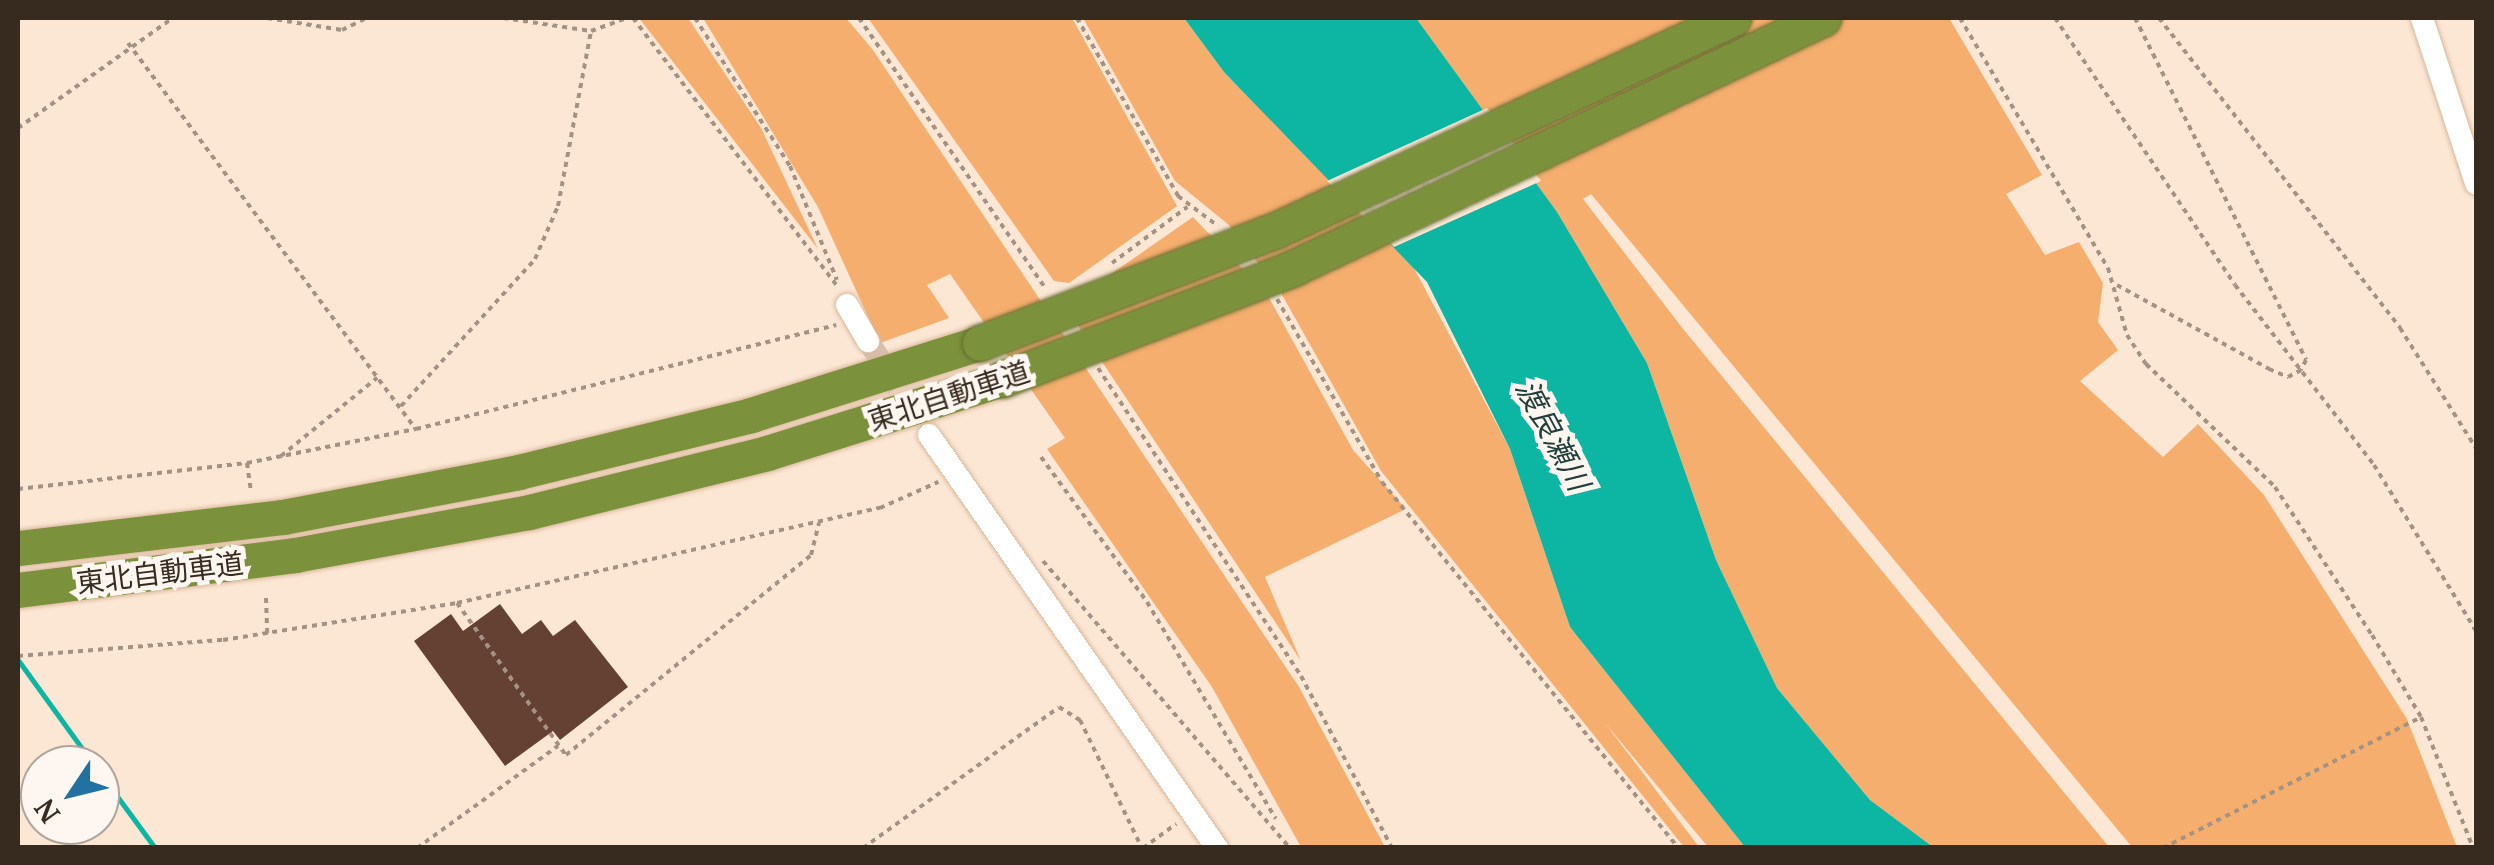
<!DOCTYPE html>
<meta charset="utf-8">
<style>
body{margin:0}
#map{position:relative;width:2494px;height:865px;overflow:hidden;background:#fce7d5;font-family:"PT Serif","Noto Sans JP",serif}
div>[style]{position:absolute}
.green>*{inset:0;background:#f6ae6e}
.water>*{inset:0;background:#0cb6a3}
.pier>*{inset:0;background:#fce7d5}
.stream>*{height:5px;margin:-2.5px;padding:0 2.5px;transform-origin:2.5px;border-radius:2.5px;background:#0cb6a3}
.building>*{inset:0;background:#654133}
.minor-tunnel>*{height:22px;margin-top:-11px;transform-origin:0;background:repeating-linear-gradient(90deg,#d5c1b0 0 22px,transparent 0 33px)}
.path>*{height:4px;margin-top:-2px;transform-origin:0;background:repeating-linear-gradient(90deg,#a49384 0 5px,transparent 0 10px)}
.roads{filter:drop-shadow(0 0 2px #d9b79a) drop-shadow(0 0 2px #d9b79a)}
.minor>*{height:22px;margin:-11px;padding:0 11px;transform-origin:11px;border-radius:11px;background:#fff}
.highway>*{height:35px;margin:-17.5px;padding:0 17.5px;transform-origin:17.5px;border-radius:17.5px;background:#7c913c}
.bridges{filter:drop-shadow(0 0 2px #646d32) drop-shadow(0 0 2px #646d32)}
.highway-bridge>*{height:35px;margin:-17.5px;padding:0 17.5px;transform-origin:17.5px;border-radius:17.5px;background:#7c913c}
span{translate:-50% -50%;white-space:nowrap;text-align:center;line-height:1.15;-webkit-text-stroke:10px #fef7f1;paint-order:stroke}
.street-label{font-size:28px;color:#372a1e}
.water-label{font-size:30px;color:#22403b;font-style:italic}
.frame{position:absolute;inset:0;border:20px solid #372a1e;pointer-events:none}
.north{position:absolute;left:20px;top:745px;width:100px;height:100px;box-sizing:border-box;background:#fef7f1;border:2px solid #aea59d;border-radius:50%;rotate:235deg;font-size:28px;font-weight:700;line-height:40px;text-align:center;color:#372a1e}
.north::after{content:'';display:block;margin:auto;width:35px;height:45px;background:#2271a3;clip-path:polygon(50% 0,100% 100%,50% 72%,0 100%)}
</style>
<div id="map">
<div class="green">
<i style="clip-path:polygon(639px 18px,688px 18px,761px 128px,818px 249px)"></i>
<i style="clip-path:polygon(703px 18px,846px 18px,873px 50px,1299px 687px,1385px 847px,1301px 847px,1212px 687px,1047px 449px,1065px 438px,950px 274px,927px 285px,949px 318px,880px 343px,818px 207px)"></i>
<i style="clip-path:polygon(868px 18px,1072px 18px,1177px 206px,1069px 283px,1054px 281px)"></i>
<i style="clip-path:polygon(1083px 18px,1184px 18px,1224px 72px,1406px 253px,1510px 449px,1570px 627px,1745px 847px,1708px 847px,1605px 723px,1699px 847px,1684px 847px,1381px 471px,1281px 293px,1229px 225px,1175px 181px)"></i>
<i style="clip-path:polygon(1416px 18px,1949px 18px,2042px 175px,2006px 194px,2045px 255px,2079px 242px,2103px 283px,2098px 322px,2118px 350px,2080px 381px,2163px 457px,2198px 424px,2264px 495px,2407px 719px,2457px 847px,2132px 847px,1591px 194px,1583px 199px,1684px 330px,2109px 847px,1933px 847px,1870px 800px,1777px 688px,1716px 560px,1647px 363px,1557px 212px)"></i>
<i style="clip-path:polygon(1193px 217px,1267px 294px,1353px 450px,1406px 509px,1265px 577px,1301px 661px,1065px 306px)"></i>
</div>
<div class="water">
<i style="clip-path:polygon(1184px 18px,1416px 18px,1557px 212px,1647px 363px,1716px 560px,1777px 688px,1870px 800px,1933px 847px,1745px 847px,1570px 627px,1510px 449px,1427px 282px,1224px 72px)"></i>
</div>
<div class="pier">
<i style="clip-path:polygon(1487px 108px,1541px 181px,1394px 247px,1327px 181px)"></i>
</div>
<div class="stream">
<i style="left:18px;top:660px;width:130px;rotate:54.1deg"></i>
<i style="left:100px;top:773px;width:93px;rotate:53.7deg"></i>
</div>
<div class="building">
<i style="clip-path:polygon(500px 604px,522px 634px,541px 620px,553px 636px,575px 620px,628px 687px,560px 740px,553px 731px,505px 766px,414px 641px,451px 614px,463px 631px)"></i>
</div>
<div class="minor-tunnel">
<i style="left:868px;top:341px;width:88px;rotate:57deg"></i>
</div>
<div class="path">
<i style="left:267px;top:18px;width:76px;rotate:9.1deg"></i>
<i style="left:342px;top:30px;width:28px;rotate:-26deg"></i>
<i style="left:503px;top:18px;width:89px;rotate:8.4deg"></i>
<i style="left:591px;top:31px;width:37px;rotate:-20deg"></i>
<i style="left:633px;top:18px;width:338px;rotate:52.7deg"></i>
<i style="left:695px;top:18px;width:176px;rotate:57.3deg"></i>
<i style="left:790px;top:166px;width:123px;rotate:67.6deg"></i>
<i style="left:859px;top:18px;width:329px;rotate:55.4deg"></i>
<i style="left:1077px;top:18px;width:205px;rotate:60.4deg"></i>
<i style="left:1178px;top:196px;width:50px;rotate:36.9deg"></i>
<i style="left:1960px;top:18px;width:291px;rotate:59.4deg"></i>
<i style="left:2108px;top:268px;width:70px;rotate:74.2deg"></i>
<i style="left:2127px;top:335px;width:35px;rotate:57deg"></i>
<i style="left:2146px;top:364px;width:178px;rotate:43.6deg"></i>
<i style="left:2275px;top:487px;width:177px;rotate:56.8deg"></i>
<i style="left:2372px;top:635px;width:96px;rotate:59.1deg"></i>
<i style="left:2421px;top:717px;width:141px;rotate:68.3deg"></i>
<i style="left:2055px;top:18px;width:322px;rotate:56deg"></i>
<i style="left:2235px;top:285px;width:227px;rotate:52.3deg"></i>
<i style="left:2374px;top:465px;width:195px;rotate:58.4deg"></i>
<i style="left:2135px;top:18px;width:382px;rotate:63.4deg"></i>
<i style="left:2306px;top:360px;width:11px;rotate:117deg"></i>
<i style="left:2159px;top:18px;width:393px;rotate:52.1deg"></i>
<i style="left:2400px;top:328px;width:142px;rotate:57.7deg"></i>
<i style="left:128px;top:43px;width:482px;rotate:53.3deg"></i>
<i style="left:18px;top:128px;width:190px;rotate:-35.4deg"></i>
<i style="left:1112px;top:263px;width:94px;rotate:-36.7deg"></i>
<i style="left:2117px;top:285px;width:174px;rotate:28.9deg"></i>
<i style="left:2269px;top:369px;width:21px;rotate:23deg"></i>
<i style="left:2288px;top:377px;width:15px;rotate:-28deg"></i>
<i style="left:1277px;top:299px;width:211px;rotate:60.2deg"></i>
<i style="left:1382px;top:482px;width:471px;rotate:51deg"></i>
<i style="left:1098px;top:368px;width:369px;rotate:56.6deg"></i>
<i style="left:1301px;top:676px;width:195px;rotate:62.1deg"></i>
<i style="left:401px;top:406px;width:199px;rotate:-47.6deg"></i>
<i style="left:535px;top:259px;width:58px;rotate:-66.5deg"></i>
<i style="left:558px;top:206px;width:178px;rotate:-79.3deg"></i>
<i style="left:281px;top:456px;width:124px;rotate:-39.1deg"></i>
<i style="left:1041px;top:457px;width:180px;rotate:53.8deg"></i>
<i style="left:1147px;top:602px;width:252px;rotate:59.3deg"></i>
<i style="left:247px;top:463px;width:30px;rotate:82deg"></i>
<i style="left:18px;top:489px;width:230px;rotate:-6.5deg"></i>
<i style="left:247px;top:463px;width:172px;rotate:-11.4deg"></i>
<i style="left:416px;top:429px;width:433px;rotate:-13.9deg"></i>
<i style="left:1043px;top:561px;width:379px;rotate:49.3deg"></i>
<i style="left:266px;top:598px;width:35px;rotate:88deg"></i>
<i style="left:457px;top:603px;width:187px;rotate:54.4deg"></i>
<i style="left:566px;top:755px;width:316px;rotate:-39.2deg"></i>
<i style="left:811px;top:555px;width:33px;rotate:-76deg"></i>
<i style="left:18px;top:656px;width:206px;rotate:-4.5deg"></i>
<i style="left:223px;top:640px;width:237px;rotate:-9deg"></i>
<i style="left:457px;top:603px;width:434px;rotate:-12.7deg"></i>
<i style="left:880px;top:508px;width:64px;rotate:-24.1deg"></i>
<i style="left:417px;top:848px;width:174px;rotate:-35.9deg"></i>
<i style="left:863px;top:848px;width:241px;rotate:-35.7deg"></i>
<i style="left:1059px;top:707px;width:25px;rotate:32deg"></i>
<i style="left:1080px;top:720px;width:142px;rotate:64.2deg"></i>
<i style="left:1143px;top:848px;width:41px;rotate:-36deg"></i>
<i style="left:2163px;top:848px;width:289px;rotate:-26.9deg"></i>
</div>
<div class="roads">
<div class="minor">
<i style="left:2422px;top:18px;width:174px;rotate:71.9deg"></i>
<i style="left:847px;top:305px;width:42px;rotate:59.7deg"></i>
<i style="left:929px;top:435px;width:504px;rotate:55.11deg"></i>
</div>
<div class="highway">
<i style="left:18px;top:548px;width:267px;rotate:-6.7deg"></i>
<i style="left:283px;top:517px;width:239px;rotate:-10.8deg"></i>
<i style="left:518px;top:472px;width:240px;rotate:-13.7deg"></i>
<i style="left:751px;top:415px;width:240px;rotate:-17.5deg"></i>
<i style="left:18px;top:590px;width:279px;rotate:-7.2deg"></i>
<i style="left:295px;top:555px;width:238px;rotate:-10.4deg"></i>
<i style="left:529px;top:512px;width:245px;rotate:-13.9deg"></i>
<i style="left:767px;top:453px;width:247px;rotate:-17.4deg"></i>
</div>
</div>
<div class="bridges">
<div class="highway-bridge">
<i style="left:980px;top:343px;width:315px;rotate:-20.9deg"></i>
<i style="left:1274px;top:231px;width:506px;rotate:-24.89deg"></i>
<i style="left:1003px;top:379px;width:311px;rotate:-20.9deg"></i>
<i style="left:1293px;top:268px;width:586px;rotate:-25.25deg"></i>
</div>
</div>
<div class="street-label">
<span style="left:949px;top:396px;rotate:-18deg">東北自動車道</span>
<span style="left:160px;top:573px;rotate:-7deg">東北自動車道</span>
</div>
<div class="water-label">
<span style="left:1553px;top:435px;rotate:62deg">渡良瀬川</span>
</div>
<div class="frame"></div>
<div class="north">N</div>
</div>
